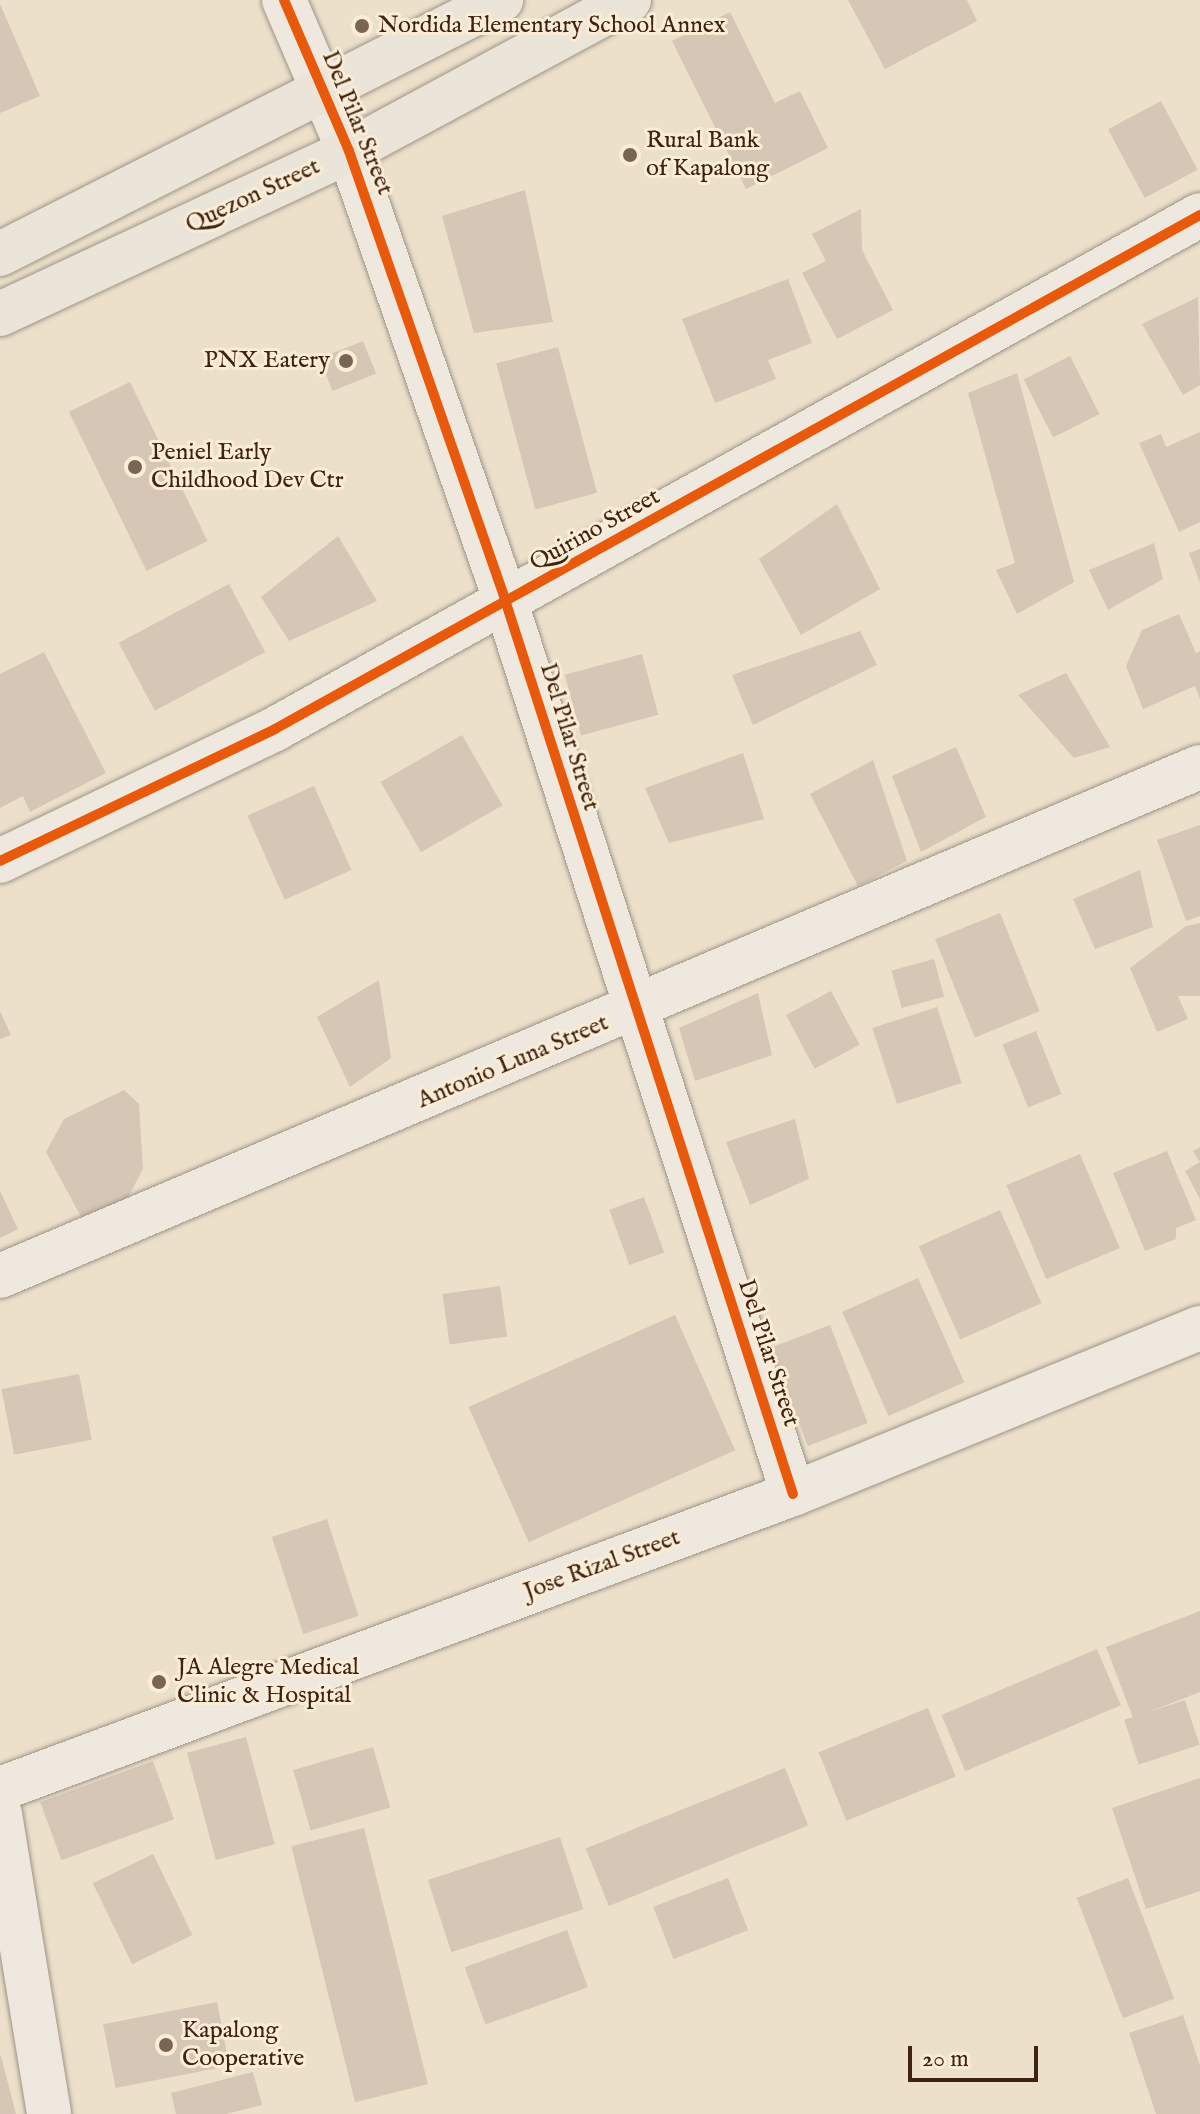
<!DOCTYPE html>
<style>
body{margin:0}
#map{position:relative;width:1200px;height:2114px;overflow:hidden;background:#ece0cb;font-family:"IM FELL English",serif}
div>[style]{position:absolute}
.building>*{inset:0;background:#d5c6b6;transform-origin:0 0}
.roads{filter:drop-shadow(0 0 2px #9e9486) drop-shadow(0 0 2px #9e9486)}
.minor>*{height:44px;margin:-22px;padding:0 22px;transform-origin:22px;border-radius:22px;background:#efe8de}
.highway>*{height:44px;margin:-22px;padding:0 22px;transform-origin:22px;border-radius:22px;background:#ebe4d9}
.cycleway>*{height:10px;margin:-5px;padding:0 5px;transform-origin:5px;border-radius:5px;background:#e8590c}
.dots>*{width:22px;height:22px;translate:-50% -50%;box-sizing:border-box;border:4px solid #fbedd5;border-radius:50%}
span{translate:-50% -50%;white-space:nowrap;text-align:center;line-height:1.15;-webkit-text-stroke:6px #fbedd5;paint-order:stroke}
.poi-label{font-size:24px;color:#402215}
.left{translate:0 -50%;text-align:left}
.right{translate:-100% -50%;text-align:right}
.street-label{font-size:24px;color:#402215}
.scale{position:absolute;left:908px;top:2046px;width:130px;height:36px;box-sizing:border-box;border:4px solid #402215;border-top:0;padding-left:10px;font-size:24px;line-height:28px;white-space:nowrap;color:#402215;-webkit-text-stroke:6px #fbedd5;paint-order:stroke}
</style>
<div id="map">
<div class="building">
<i style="clip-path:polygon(848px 0,967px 0,977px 21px,885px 69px)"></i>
<i style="clip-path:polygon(0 4px,40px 96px,0 113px)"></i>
<i style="clip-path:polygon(730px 12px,775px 103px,800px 91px,828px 148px,746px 189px,672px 41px)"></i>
<i style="left:1161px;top:101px;width:78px;height:60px;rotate:62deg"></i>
<i style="clip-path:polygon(525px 190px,553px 322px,474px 333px,442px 216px)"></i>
<i style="clip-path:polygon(861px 209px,862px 250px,893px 310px,837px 339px,802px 273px,826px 261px,812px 234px)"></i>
<i style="clip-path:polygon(788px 279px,812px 343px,768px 360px,776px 379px,715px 403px,682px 319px)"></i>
<i style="clip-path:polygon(1198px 297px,1200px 385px,1183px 395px,1142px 324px)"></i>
<i style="left:363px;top:341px;width:35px;height:47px;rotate:68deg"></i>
<i style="left:558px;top:347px;width:151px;height:64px;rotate:75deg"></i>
<i style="left:1070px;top:356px;width:65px;height:52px;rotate:63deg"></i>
<i style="clip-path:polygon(1017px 373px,1074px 582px,1017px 614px,996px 570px,1015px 563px,968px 393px)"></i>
<i style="left:130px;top:382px;width:177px;height:68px;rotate:64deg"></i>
<i style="clip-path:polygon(1200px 432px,1200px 522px,1179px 532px,1139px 443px,1161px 434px,1166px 447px)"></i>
<i style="clip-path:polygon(837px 504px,880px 589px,801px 635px,759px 559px)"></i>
<i style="clip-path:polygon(338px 536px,377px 601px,289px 641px,261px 597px)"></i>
<i style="clip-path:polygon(1154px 543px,1163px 579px,1108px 610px,1089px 570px)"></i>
<i style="clip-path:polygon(1200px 549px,1200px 583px,1189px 553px)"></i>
<i style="left:229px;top:584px;width:77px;height:125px;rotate:62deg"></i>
<i style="clip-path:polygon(1179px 614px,1196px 653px,1200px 651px,1200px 699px,1195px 686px,1143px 709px,1126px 666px,1142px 630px)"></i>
<i style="clip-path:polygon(860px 631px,877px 665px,753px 725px,732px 675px)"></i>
<i style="clip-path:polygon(44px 652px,106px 773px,30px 812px,23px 796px,0 808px,0 674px)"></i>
<i style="left:642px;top:654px;width:63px;height:80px;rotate:75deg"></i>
<i style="clip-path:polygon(1066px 673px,1110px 747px,1074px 758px,1018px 695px)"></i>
<i style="left:462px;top:735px;width:81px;height:94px;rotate:60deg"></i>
<i style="clip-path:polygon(956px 747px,986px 817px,921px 852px,892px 776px)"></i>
<i style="clip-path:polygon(743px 753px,764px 819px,669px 843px,645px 788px)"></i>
<i style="clip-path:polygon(873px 760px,907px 861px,858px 886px,810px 794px)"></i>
<i style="left:314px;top:786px;width:92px;height:73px;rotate:66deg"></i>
<i style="clip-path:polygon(1200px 825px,1200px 916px,1186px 921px,1157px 840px)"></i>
<i style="clip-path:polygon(1140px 870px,1153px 927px,1095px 949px,1073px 899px)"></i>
<i style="left:1000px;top:913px;width:106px;height:70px;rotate:68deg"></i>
<i style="clip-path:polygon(1200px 923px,1200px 996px,1178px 996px,1188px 1019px,1157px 1032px,1130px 968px,1186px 926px)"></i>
<i style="left:934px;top:959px;width:39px;height:44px;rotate:75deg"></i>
<i style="clip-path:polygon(379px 980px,391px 1058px,350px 1087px,317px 1017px)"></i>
<i style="left:831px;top:991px;width:61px;height:51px;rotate:62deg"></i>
<i style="clip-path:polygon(758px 993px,772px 1055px,695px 1081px,679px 1028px)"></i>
<i style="left:937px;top:1007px;width:80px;height:68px;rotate:72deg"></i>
<i style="clip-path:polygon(0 1011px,11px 1035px,0 1039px)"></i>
<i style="left:1036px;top:1031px;width:68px;height:36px;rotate:68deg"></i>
<i style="clip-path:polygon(124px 1090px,139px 1104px,143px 1169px,125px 1203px,85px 1224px,46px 1152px,64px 1119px)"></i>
<i style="clip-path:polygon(795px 1119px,809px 1179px,750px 1205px,726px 1142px)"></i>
<i style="clip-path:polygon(1200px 1147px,1200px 1199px,1185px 1171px,1200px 1162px,1193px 1151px)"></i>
<i style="clip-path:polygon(1167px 1151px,1196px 1220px,1176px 1228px,1176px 1239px,1145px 1251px,1113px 1173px)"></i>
<i style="left:1080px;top:1154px;width:102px;height:80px;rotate:67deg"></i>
<i style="clip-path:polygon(0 1191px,18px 1229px,0 1238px)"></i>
<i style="left:644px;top:1197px;width:59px;height:37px;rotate:70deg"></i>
<i style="left:1000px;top:1210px;width:102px;height:89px;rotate:66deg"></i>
<i style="left:918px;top:1278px;width:114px;height:83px;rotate:66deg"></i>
<i style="left:500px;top:1286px;width:51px;height:58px;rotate:82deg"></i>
<i style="left:675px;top:1315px;width:148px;height:226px;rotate:66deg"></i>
<i style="left:830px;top:1325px;width:105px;height:64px;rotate:69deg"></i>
<i style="left:79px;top:1374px;width:67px;height:79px;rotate:79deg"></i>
<i style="left:327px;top:1519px;width:102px;height:58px;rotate:72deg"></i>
<i style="clip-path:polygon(1200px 1611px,1200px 1692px,1133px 1718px,1106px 1647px)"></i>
<i style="left:1097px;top:1649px;width:61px;height:169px;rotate:67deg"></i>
<i style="left:1185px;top:1700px;width:47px;height:64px;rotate:72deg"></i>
<i style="left:928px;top:1708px;width:74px;height:118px;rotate:68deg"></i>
<i style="left:246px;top:1737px;width:111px;height:61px;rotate:75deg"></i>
<i style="left:373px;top:1747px;width:63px;height:83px;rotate:74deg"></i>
<i style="left:153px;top:1761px;width:62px;height:120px;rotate:70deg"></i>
<i style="left:785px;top:1768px;width:62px;height:215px;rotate:68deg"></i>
<i style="clip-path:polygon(1200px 1778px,1200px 1891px,1146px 1909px,1112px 1808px)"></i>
<i style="left:364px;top:1828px;width:264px;height:75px;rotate:76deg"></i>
<i style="left:560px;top:1837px;width:76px;height:139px;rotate:72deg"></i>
<i style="left:153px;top:1854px;width:90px;height:67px;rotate:64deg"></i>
<i style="left:728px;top:1878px;width:56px;height:80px;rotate:69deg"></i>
<i style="left:1128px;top:1878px;width:129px;height:55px;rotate:69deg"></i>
<i style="left:567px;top:1930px;width:61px;height:109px;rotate:70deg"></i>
<i style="left:217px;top:2002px;width:65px;height:116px;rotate:79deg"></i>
<i style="clip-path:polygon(1183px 2015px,1200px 2065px,1200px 2114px,1156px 2114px,1129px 2033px)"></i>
<i style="clip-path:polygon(0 2056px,1px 2056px,16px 2114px,0 2114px)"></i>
<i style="clip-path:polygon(253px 2072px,262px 2105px,226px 2114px,176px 2114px,171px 2093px)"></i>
</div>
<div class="roads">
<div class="minor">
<i style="left:284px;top:0;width:164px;rotate:66.7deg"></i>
<i style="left:349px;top:151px;width:478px;rotate:70.8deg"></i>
<i style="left:506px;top:603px;width:936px;rotate:72.15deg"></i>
<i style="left:0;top:861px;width:305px;rotate:-25.6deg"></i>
<i style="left:275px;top:729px;width:1058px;rotate:-29.06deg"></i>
<i style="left:0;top:1276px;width:1303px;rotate:-22.99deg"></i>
<i style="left:0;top:1789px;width:846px;rotate:-20.41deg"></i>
<i style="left:793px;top:1494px;width:440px;rotate:-22.2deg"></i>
<i style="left:0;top:1814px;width:304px;rotate:80.7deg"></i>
</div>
<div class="highway">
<i style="left:0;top:254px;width:562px;rotate:-26.88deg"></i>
<i style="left:0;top:314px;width:385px;rotate:-25deg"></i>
<i style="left:349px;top:151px;width:318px;rotate:-28.3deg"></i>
</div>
</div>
<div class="cycleway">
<i style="left:284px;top:0;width:164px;rotate:66.7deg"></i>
<i style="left:349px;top:151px;width:478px;rotate:70.8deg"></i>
<i style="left:506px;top:603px;width:936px;rotate:72.15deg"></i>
<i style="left:0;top:861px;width:305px;rotate:-25.6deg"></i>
<i style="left:275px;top:729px;width:1058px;rotate:-29.06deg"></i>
</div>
<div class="dots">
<i style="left:362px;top:26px;background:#7c6455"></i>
<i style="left:630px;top:155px;background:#7c6455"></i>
<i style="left:346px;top:361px;background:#7c6455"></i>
<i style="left:135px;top:467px;background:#7c6455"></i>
<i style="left:159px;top:1682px;background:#7c6455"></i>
<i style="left:166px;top:2045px;background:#7c6455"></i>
</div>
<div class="poi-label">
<span class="left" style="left:378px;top:26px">Nordida Elementary School Annex</span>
<span class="left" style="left:646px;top:155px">Rural Bank<br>of Kapalong</span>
<span class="right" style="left:330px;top:361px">PNX Eatery</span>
<span class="left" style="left:151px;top:467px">Peniel Early<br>Childhood Dev Ctr</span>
<span class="left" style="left:177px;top:1682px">JA Alegre Medical<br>Clinic &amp; Hospital</span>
<span class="left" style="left:182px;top:2045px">Kapalong<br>Cooperative</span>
</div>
<div class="street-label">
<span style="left:357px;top:123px;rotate:68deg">Del Pilar Street</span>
<span style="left:253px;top:196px;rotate:-25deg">Quezon Street</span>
<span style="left:595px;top:530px;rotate:-29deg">Quirino Street</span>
<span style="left:569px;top:737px;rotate:73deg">Del Pilar Street</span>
<span style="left:513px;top:1062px;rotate:-23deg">Antonio Luna Street</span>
<span style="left:768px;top:1353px;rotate:72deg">Del Pilar Street</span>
<span style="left:602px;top:1565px;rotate:-20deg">Jose Rizal Street</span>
</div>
<div class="scale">20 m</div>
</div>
